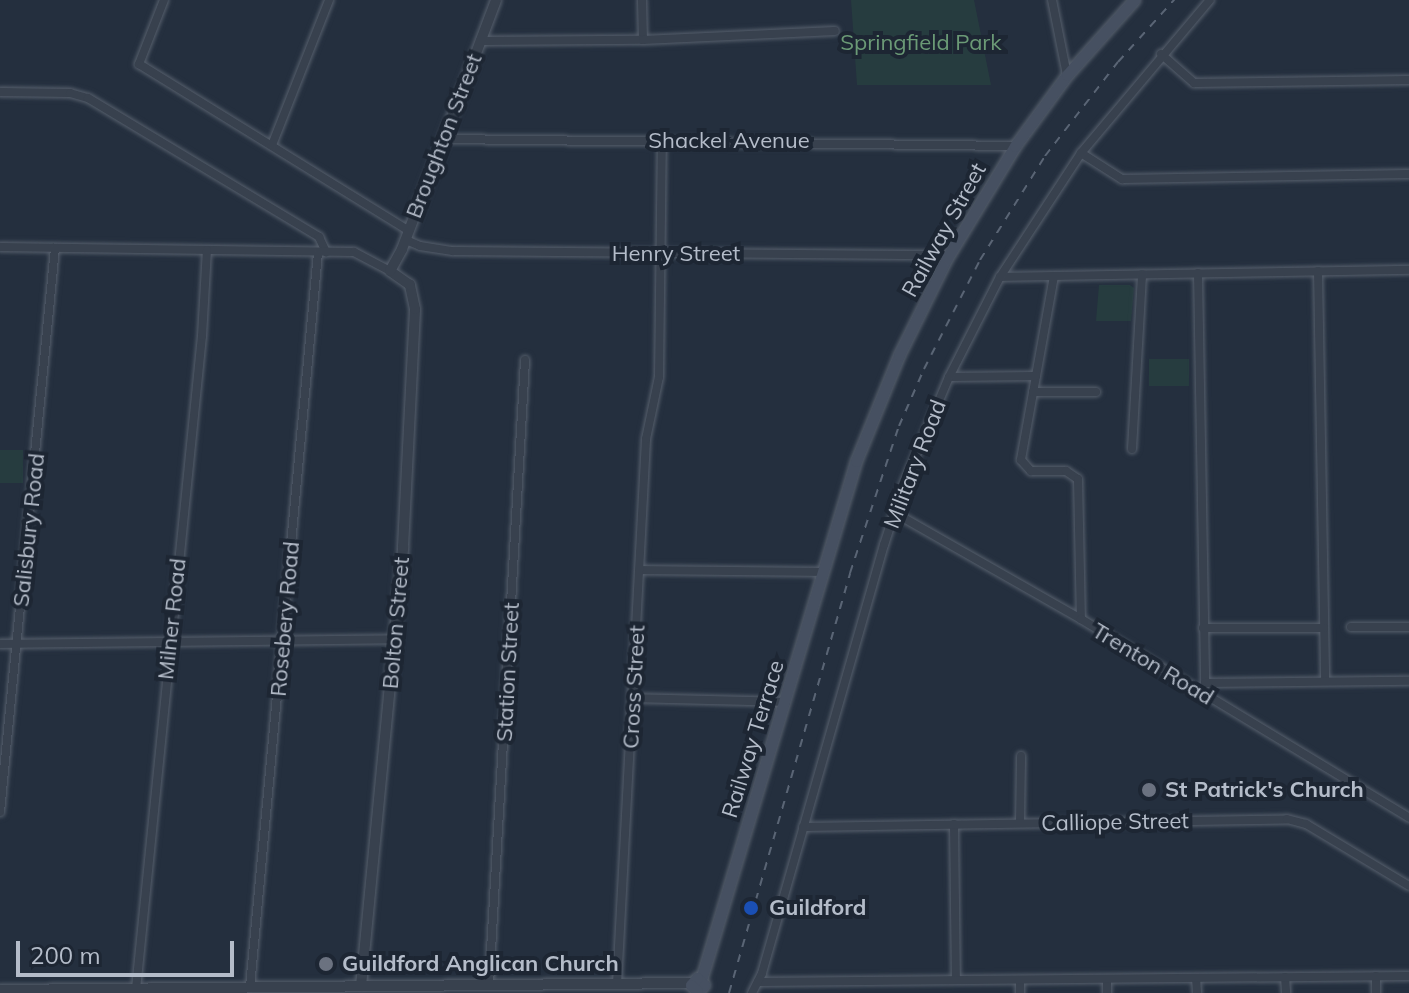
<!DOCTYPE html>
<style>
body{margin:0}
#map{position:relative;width:1409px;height:993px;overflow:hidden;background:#242f3e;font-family:Mulish,sans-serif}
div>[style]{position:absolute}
.green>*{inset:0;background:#263c3f;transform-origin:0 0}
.roads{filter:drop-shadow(0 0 2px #565f6c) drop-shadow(0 0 2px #565f6c)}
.minor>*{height:8px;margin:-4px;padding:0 4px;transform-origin:4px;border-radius:4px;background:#38414e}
.tertiary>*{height:10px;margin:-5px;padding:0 5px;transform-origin:5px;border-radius:5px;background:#38414e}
.secondary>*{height:11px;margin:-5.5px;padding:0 5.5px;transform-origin:5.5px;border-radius:5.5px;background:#465061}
.rail>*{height:2px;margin-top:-1px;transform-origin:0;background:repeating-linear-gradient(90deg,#5a6575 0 8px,transparent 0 16px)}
.dots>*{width:22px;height:22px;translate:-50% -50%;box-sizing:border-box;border:4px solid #1d2633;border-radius:50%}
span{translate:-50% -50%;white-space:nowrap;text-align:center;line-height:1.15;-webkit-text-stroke:8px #1d2633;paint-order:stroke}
.park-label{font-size:22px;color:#6b9a76}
.street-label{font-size:22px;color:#b4bcc9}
.poi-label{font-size:22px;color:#b4bcc9;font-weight:700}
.left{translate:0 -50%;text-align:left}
.scale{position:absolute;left:16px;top:941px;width:218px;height:36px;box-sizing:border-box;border:4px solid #b4bcc9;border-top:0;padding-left:10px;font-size:24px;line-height:28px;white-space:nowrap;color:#b4bcc9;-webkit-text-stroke:6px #1d2633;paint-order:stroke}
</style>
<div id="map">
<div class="green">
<i style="clip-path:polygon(851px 0,974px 0,991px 85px,857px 85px)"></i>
<i style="clip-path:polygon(1099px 285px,1130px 285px,1134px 288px,1131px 321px,1096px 321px)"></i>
<i style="left:1189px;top:359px;width:27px;height:40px;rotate:90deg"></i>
<i style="left:0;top:450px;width:23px;height:33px"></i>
</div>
<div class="roads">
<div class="minor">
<i style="left:164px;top:0;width:69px;rotate:111.3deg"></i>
<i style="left:139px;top:64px;width:316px;rotate:31.7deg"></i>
<i style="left:642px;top:0;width:40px;rotate:88.6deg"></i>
<i style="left:1052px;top:0;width:76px;rotate:78.7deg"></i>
<i style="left:480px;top:41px;width:163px;rotate:-0.4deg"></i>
<i style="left:643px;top:40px;width:192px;rotate:-2.7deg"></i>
<i style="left:1161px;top:54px;width:44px;rotate:41.3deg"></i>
<i style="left:1194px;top:83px;width:215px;rotate:-0.8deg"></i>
<i style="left:0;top:92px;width:70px;rotate:0.8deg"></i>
<i style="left:70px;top:93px;width:19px;rotate:16deg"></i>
<i style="left:88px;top:98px;width:270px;rotate:31deg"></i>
<i style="left:319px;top:237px;width:17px;rotate:65deg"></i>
<i style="left:443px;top:139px;width:572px;rotate:0.7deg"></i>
<i style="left:272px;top:145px;width:156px;rotate:-68.5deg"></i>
<i style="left:1081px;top:153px;width:49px;rotate:32.4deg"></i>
<i style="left:1122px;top:179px;width:287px;rotate:-1deg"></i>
<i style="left:406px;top:240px;width:15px;rotate:23deg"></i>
<i style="left:420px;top:246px;width:33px;rotate:9deg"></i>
<i style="left:453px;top:251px;width:486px;rotate:0.5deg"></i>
<i style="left:939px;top:255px;width:9px;rotate:21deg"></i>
<i style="left:0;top:247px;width:354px;rotate:0.8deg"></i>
<i style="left:354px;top:252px;width:41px;rotate:27.8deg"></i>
<i style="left:1318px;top:271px;width:410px;rotate:89deg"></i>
<i style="left:1198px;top:273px;width:410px;rotate:89deg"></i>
<i style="left:1054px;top:276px;width:187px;rotate:100.2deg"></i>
<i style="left:1021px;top:460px;width:15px;rotate:48deg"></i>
<i style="left:1031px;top:471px;width:35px"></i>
<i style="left:1066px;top:471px;width:14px;rotate:34deg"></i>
<i style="left:1078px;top:479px;width:140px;rotate:88.8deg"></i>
<i style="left:1000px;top:277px;width:409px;rotate:-1deg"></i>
<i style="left:949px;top:377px;width:87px;rotate:-0.7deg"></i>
<i style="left:1033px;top:392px;width:63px"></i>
<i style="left:1132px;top:449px;width:175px;rotate:-86.7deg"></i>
<i style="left:895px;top:513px;width:214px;rotate:29.7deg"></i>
<i style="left:1081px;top:619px;width:384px;rotate:31.2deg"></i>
<i style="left:640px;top:570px;width:183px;rotate:0.6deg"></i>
<i style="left:1351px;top:627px;width:58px"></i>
<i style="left:1203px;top:628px;width:121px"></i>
<i style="left:0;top:644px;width:395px;rotate:-0.7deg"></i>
<i style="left:1205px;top:683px;width:204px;rotate:-0.6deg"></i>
<i style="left:633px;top:698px;width:153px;rotate:1.5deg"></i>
<i style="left:0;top:812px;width:567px;rotate:-84.43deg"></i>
<i style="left:1020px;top:823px;width:67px;rotate:-89.1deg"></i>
<i style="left:954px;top:824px;width:156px;rotate:89.3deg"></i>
<i style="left:803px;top:827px;width:484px;rotate:-0.9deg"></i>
<i style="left:1287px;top:819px;width:20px;rotate:15deg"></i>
<i style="left:1306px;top:824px;width:120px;rotate:31deg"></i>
<i style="left:1376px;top:976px;width:17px;rotate:90deg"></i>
<i style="left:1285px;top:977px;width:16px;rotate:86deg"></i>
<i style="left:1196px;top:978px;width:15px;rotate:86deg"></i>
<i style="left:1107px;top:979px;width:14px;rotate:90deg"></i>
<i style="left:1020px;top:980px;width:13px;rotate:90deg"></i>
<i style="left:758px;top:982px;width:651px;rotate:-0.53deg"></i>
<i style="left:617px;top:984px;width:546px;rotate:-86.95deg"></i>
<i style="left:646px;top:439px;width:63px;rotate:-78.2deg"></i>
<i style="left:659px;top:377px;width:236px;rotate:-89.3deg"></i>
<i style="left:489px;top:985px;width:626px;rotate:-86.7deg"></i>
<i style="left:250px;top:987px;width:738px;rotate:-84.71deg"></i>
<i style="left:136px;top:989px;width:656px;rotate:-84.23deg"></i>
<i style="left:202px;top:336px;width:86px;rotate:-86.7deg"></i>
<i style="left:752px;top:993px;width:22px;rotate:-63deg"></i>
<i style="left:762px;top:973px;width:445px;rotate:-74.1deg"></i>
<i style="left:884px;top:545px;width:62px;rotate:-72.1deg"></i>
<i style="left:903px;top:486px;width:118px;rotate:-67.1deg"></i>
<i style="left:949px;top:377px;width:112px;rotate:-63deg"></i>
<i style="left:1000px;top:277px;width:148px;rotate:-56.8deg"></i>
<i style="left:1081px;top:153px;width:200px;rotate:-49.9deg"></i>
</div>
<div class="tertiary">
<i style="left:361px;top:986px;width:441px;rotate:-84.5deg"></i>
<i style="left:403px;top:547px;width:238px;rotate:-87.1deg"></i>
<i style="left:415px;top:309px;width:25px;rotate:-102deg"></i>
<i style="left:410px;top:285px;width:24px;rotate:-145deg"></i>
<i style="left:390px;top:271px;width:25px;rotate:-61deg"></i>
<i style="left:402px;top:249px;width:266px;rotate:-69.3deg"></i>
<i style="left:0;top:990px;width:691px;rotate:-0.58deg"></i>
</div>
<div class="secondary">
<i style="left:701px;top:980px;width:542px;rotate:-73.37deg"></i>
<i style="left:856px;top:461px;width:114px;rotate:-67.9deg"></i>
<i style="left:899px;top:355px;width:108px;rotate:-63.7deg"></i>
<i style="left:947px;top:258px;width:131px;rotate:-58.7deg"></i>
<i style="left:1015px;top:146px;width:88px;rotate:-53.8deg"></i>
<i style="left:1067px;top:75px;width:101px;rotate:-48.2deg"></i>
<i style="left:697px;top:993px;width:11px;rotate:-49deg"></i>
<i style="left:704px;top:985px;width:10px;rotate:-135deg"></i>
<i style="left:697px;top:978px;width:9px;rotate:131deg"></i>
<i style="left:691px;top:985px;width:8px;rotate:45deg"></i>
</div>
</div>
<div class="rail">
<i style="left:729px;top:993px;width:437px;rotate:-73.9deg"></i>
<i style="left:850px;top:573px;width:155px;rotate:-71.6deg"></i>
<i style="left:899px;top:426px;width:62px;rotate:-66.3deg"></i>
<i style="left:924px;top:369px;width:123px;rotate:-62.8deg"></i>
<i style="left:980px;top:260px;width:123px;rotate:-58deg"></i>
<i style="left:1045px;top:156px;width:119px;rotate:-52.2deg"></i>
<i style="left:1118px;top:62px;width:84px;rotate:-47.9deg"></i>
</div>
<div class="dots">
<i style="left:1149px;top:790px;background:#6b7280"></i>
<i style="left:751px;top:908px;background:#1a4fb4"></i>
<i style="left:326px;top:964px;background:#6b7280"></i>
</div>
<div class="park-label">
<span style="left:921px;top:43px">Springfield Park</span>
</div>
<div class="street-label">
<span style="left:444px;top:136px;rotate:-69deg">Broughton Street</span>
<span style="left:729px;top:141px">Shackel Avenue</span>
<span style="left:944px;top:230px;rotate:-61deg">Railway Street</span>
<span style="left:676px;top:254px">Henry Street</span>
<span style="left:915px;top:464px;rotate:-69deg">Military Road</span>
<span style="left:29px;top:530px;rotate:-84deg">Salisbury Road</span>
<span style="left:172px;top:619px;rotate:-84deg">Milner Road</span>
<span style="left:285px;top:619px;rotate:-85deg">Rosebery Road</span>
<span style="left:396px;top:623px;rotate:-85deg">Bolton Street</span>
<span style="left:1153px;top:664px;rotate:31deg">Trenton Road</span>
<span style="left:508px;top:672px;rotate:-87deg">Station Street</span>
<span style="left:634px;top:687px;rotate:-87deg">Cross Street</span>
<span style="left:753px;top:739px;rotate:-73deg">Railway Terrace</span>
<span style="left:1115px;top:822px;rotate:-1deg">Calliope Street</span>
</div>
<div class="poi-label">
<span class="left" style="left:1165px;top:790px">St Patrick's Church</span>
<span class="left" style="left:769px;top:908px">Guildford</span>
<span class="left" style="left:342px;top:964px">Guildford Anglican Church</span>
</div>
<div class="scale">200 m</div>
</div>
